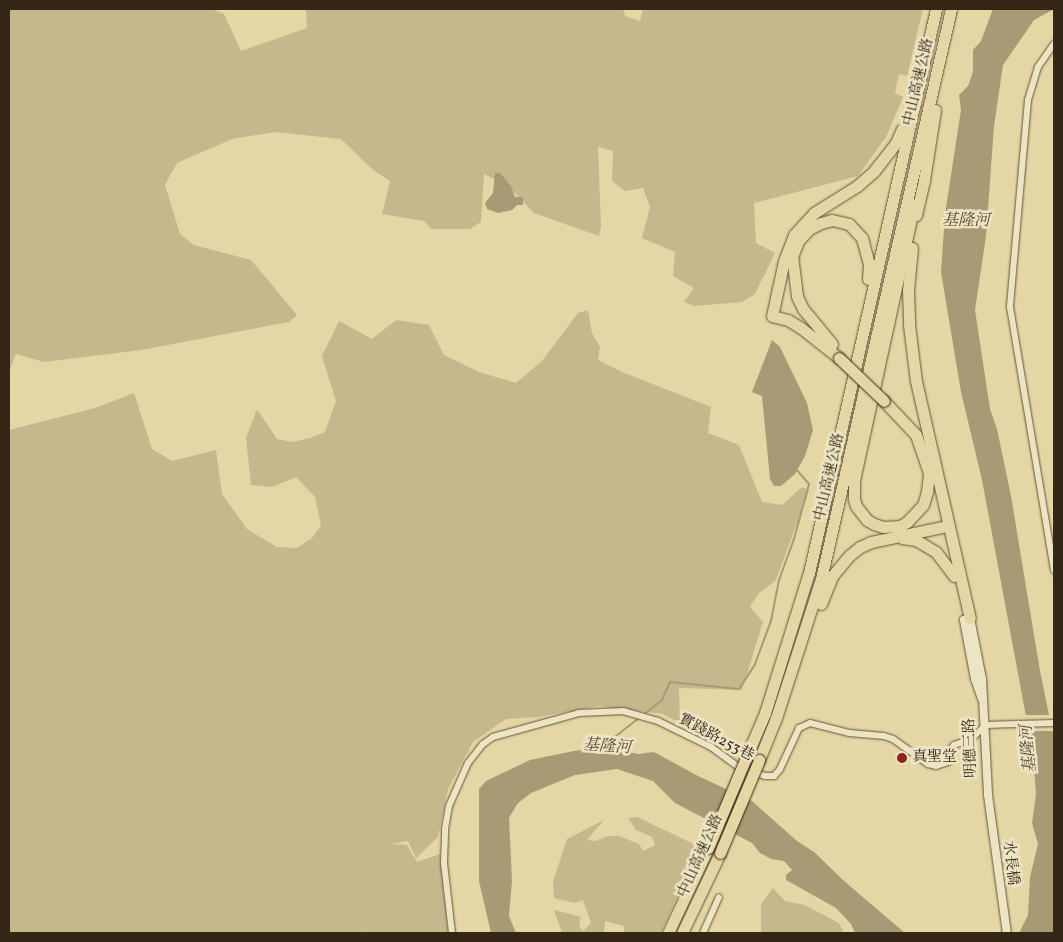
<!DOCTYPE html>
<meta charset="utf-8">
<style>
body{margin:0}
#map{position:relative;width:1063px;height:942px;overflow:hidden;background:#e4d6a5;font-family:Vollkorn,"Noto Serif TC",serif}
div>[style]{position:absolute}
.green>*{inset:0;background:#c6b88d}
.water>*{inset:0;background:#a89a74}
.pier>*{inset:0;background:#e4d6a5}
.stream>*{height:2px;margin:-1px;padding:0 1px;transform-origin:1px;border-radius:1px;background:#a89a74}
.roads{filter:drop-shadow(0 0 1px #615339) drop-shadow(0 0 1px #615339)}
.minor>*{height:6px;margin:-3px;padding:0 3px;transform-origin:3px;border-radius:3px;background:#ede4c4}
.tertiary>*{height:8px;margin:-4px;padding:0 4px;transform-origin:4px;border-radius:4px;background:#ede4c4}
.motorway>*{height:11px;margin:-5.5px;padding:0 5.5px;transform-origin:5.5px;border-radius:5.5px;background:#e4d6a5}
.bridges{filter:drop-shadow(0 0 1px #352715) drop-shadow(0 0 1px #352715)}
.motorway-bridge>*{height:11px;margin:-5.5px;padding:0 5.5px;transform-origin:5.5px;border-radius:5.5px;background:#e4d6a5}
.dots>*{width:14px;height:14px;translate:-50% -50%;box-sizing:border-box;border:2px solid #ede4c4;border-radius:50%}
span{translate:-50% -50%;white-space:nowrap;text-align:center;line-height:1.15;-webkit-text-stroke:5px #ede4c4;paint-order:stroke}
.street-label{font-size:15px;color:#352715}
.poi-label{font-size:15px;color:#352715}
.left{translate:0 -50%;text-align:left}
.water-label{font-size:16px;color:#584a32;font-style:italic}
.frame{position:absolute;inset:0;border:10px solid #352715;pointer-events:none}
</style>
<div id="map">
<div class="green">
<i style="clip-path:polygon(9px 9px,212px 9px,224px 14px,241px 51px,307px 28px,306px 9px,623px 9px,625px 16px,640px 21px,643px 9px,923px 9px,907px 76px,899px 74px,895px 93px,903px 97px,886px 137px,858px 176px,754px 203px,756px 243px,775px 253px,755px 294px,742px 302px,694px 306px,684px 302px,694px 288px,673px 276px,675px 252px,642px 238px,650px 207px,643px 188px,625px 191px,612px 181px,613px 151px,598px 147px,601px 227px,599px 236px,534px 213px,508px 186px,484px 174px,481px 222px,470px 229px,431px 229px,424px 221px,382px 214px,390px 181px,373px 170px,341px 139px,275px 132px,232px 139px,177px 163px,165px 185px,180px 234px,194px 245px,251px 260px,297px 315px,289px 322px,141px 350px,44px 362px,16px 354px,9px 372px)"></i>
<i style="clip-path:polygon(588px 310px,592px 333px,600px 347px,598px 360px,622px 372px,711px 407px,708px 433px,739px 445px,762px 502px,782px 505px,802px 487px,809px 491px,776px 580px,758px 594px,750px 607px,763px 622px,742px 690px,679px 688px,680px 723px,663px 714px,599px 706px,538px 717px,506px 719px,473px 742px,448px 789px,438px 837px,416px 858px,408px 841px,391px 844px,407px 845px,417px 862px,440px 854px,448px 933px,363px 933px,364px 930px,361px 933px,9px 933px,9px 430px,95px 408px,134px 393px,152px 449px,172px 461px,216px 450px,222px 494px,247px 529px,277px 547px,297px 548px,312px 538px,321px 526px,315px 497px,296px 477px,272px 487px,251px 485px,246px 438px,257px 409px,277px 439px,292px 442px,310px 438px,325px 432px,336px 401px,322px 356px,339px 321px,372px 339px,396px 320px,429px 325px,444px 355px,479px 372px,516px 383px,542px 361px,578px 313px)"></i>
<i style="clip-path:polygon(637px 817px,700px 847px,661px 933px,624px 933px,624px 926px,605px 921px,604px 933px,562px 933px,554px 910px,581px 917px,579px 926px,583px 931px,591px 923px,583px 900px,574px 903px,554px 898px,553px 882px,567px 839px,604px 820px,587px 840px,596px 841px,608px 836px,619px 836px,639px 844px,643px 851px,655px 845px,652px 837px,636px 830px,628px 818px)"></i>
<i style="clip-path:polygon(773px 888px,785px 901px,805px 905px,839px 923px,844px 933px,761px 933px,761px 904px)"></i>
</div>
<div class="water">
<i style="clip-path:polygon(993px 9px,1054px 9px,1034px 20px,1003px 65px,994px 126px,986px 236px,975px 310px,990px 409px,997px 429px,1011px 496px,1040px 671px,1054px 739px,1053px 933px,1019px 933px,1028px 915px,1030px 877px,1038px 844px,1032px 823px,1036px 794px,1033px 754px,982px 480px,961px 392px,941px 272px,945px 214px,961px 110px,959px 95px,968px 86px,973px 72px,973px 50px,981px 41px)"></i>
<i style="clip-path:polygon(495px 173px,500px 173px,511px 186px,515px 197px,523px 197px,523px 205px,517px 205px,512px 210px,498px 213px,487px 209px,485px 203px,493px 193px)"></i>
<i style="clip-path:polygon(772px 340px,780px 347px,807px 403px,813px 430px,805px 456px,795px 474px,781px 486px,774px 486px,770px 479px,762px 396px,752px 392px)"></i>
<i style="clip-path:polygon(602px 748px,639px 754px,654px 752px,698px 776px,752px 801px,797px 841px,814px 852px,844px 881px,905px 933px,855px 933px,851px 924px,836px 908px,786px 880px,786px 875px,792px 870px,784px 861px,771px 859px,760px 853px,752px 843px,675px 803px,653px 781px,617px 769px,575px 775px,531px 793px,518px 803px,509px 818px,512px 881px,509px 916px,516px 933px,491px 933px,479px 881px,479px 789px,486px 781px,530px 760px,574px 751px)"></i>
</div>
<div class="pier">
<i style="clip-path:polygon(1023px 715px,1052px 715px,1054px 731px,1026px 731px)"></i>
</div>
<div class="stream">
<i style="left:643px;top:715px;width:24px;rotate:-38deg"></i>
<i style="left:662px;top:700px;width:20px;rotate:-66deg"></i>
<i style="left:670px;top:682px;width:69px;rotate:5.8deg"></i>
<i style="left:739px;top:689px;width:30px;rotate:-57deg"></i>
<i style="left:755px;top:664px;width:46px;rotate:-69.6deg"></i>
<i style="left:771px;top:621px;width:42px;rotate:-79deg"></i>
<i style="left:779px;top:580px;width:44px;rotate:-69.9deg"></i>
<i style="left:794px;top:539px;width:57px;rotate:-74.7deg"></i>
<i style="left:809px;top:484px;width:18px;rotate:-131deg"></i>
<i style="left:604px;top:749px;width:7px;rotate:-63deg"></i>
<i style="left:607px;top:743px;width:41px;rotate:-38deg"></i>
</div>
<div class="roads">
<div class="minor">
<i style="left:1054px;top:44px;width:28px;rotate:125deg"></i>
<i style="left:1038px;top:67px;width:34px;rotate:107deg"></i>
<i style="left:1028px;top:100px;width:208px;rotate:95deg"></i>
<i style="left:1010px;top:307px;width:267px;rotate:80.5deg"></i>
<i style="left:452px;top:933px;width:70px;rotate:-96.5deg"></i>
<i style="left:444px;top:863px;width:34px;rotate:-88deg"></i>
<i style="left:445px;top:829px;width:23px;rotate:-80deg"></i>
<i style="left:449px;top:806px;width:47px;rotate:-66.2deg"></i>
<i style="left:468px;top:763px;width:24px;rotate:-52deg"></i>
<i style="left:483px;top:744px;width:12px;rotate:-35deg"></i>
<i style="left:493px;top:737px;width:89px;rotate:-15.6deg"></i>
<i style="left:579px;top:713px;width:44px;rotate:-2.6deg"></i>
<i style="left:623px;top:711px;width:36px;rotate:16deg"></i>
<i style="left:658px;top:721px;width:59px;rotate:26.1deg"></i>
<i style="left:711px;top:747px;width:34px;rotate:36deg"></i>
<i style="left:739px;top:767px;width:28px;rotate:19deg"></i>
<i style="left:765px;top:776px;width:9px"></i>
<i style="left:774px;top:776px;width:9px;rotate:-49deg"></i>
<i style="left:780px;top:769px;width:45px;rotate:-65.1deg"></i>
<i style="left:799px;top:728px;width:12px;rotate:-24deg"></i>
<i style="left:810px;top:723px;width:40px;rotate:14.4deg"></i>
<i style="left:849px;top:733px;width:35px;rotate:5deg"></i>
<i style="left:884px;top:736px;width:9px;rotate:18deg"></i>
<i style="left:893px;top:739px;width:43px;rotate:35.5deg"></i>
<i style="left:928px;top:764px;width:8px;rotate:14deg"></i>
<i style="left:936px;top:766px;width:13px;rotate:-18deg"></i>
<i style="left:948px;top:762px;width:12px;rotate:-81deg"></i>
<i style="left:950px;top:750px;width:6px;rotate:-51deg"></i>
<i style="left:954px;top:745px;width:18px;rotate:-19deg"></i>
<i style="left:971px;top:739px;width:21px;rotate:-43deg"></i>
<i style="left:986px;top:725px;width:68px;rotate:-1.7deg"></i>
<i style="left:703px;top:933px;width:39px;rotate:-66deg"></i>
</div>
<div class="tertiary">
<i style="left:982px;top:699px;width:21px;rotate:-109deg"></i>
<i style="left:975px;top:679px;width:60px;rotate:-100.6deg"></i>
<i style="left:964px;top:620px;width:6px;rotate:-18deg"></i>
<i style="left:970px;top:618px;width:62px;rotate:78.9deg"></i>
<i style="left:982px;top:679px;width:116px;rotate:87deg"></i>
<i style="left:988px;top:795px;width:139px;rotate:82.2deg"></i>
</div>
<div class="motorway">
<i style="left:914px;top:205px;width:281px;rotate:102.3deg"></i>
<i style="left:854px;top:480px;width:19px;rotate:90deg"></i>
<i style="left:854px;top:499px;width:7px;rotate:74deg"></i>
<i style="left:856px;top:506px;width:18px;rotate:52deg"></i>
<i style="left:867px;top:520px;width:8px;rotate:30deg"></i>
<i style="left:874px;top:524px;width:9px;rotate:18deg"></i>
<i style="left:883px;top:527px;width:17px;rotate:-3deg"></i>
<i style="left:900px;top:526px;width:8px;rotate:-30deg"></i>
<i style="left:907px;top:522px;width:23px;rotate:-47deg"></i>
<i style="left:923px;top:505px;width:14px;rotate:-73deg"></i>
<i style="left:927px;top:492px;width:20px;rotate:-84deg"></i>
<i style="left:916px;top:215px;width:36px;rotate:-77deg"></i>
<i style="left:924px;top:180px;width:71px;rotate:-81.1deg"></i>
<i style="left:912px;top:248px;width:42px;rotate:95.4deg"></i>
<i style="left:908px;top:290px;width:35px;rotate:88deg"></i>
<i style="left:909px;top:325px;width:56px;rotate:82.9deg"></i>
<i style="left:916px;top:381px;width:243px;rotate:77.2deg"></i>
<i style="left:832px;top:344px;width:45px;rotate:-129.6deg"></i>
<i style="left:803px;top:309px;width:14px;rotate:-115deg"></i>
<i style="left:797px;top:296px;width:39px;rotate:-97deg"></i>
<i style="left:792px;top:257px;width:17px;rotate:-69deg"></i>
<i style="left:798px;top:241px;width:16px;rotate:-47deg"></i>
<i style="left:809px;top:229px;width:13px;rotate:-27deg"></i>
<i style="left:821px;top:223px;width:11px;rotate:-15deg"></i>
<i style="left:832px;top:220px;width:17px;rotate:13deg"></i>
<i style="left:849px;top:224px;width:19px;rotate:47deg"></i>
<i style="left:862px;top:238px;width:28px;rotate:75deg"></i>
<i style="left:869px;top:265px;width:14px;rotate:94deg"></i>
<i style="left:839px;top:358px;width:48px;rotate:-141.7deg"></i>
<i style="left:801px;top:328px;width:15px;rotate:-148deg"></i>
<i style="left:788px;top:320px;width:16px;rotate:-166deg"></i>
<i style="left:772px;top:316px;width:56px;rotate:-77.7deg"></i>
<i style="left:784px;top:261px;width:28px;rotate:-69deg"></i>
<i style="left:794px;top:235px;width:13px;rotate:-48deg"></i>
<i style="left:803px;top:225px;width:16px;rotate:-47deg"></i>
<i style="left:814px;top:213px;width:51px;rotate:-32.1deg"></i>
<i style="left:857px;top:186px;width:23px;rotate:-41deg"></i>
<i style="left:874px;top:171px;width:36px;rotate:-52deg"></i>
<i style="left:896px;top:143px;width:15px;rotate:-67deg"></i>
<i style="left:884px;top:401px;width:47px;rotate:46.7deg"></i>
<i style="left:916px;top:435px;width:39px;rotate:71deg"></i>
<i style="left:902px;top:538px;width:14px;rotate:8deg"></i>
<i style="left:916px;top:540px;width:23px;rotate:31deg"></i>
<i style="left:936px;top:552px;width:30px;rotate:53deg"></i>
<i style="left:821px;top:604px;width:31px;rotate:-68deg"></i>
<i style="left:833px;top:575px;width:26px;rotate:-50deg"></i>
<i style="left:850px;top:555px;width:13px;rotate:-39deg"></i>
<i style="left:860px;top:547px;width:12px;rotate:-24deg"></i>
<i style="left:871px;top:542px;width:78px;rotate:-11.9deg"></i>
<i style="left:747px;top:755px;width:46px;rotate:-66.8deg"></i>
<i style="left:765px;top:713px;width:147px;rotate:-72.6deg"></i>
<i style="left:809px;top:573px;width:578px;rotate:-77.31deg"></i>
<i style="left:759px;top:760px;width:45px;rotate:-68deg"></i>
<i style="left:776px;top:718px;width:146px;rotate:-72.1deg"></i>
<i style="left:821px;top:579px;width:585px;rotate:-77.15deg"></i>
<i style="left:668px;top:933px;width:94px;rotate:-64.8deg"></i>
<i style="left:682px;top:933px;width:89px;rotate:-64.6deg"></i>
</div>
</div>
<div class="bridges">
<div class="motorway-bridge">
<i style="left:839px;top:358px;width:62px;rotate:43.7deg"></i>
<i style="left:708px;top:848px;width:101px;rotate:-67.2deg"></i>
<i style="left:720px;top:853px;width:101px;rotate:-67.2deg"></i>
</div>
</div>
<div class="dots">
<i style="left:902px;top:758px;background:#8f2418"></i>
</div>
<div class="street-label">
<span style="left:919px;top:82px;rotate:-77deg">中山高速公路</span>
<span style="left:830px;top:477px;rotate:-77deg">中山高速公路</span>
<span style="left:716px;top:738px;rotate:28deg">實踐路253巷</span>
<span style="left:971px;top:748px;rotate:-92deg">明德三路</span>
<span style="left:701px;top:856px;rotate:-66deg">中山高速公路</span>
<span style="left:1010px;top:863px;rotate:83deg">水長橋</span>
</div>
<div class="poi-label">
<span class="left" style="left:912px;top:758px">真聖堂</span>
</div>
<div class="water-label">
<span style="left:966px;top:221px">基隆河</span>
<span style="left:607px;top:747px;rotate:4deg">基隆河</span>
<span style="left:1029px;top:749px;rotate:-95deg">基隆河</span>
</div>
<div class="frame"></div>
</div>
